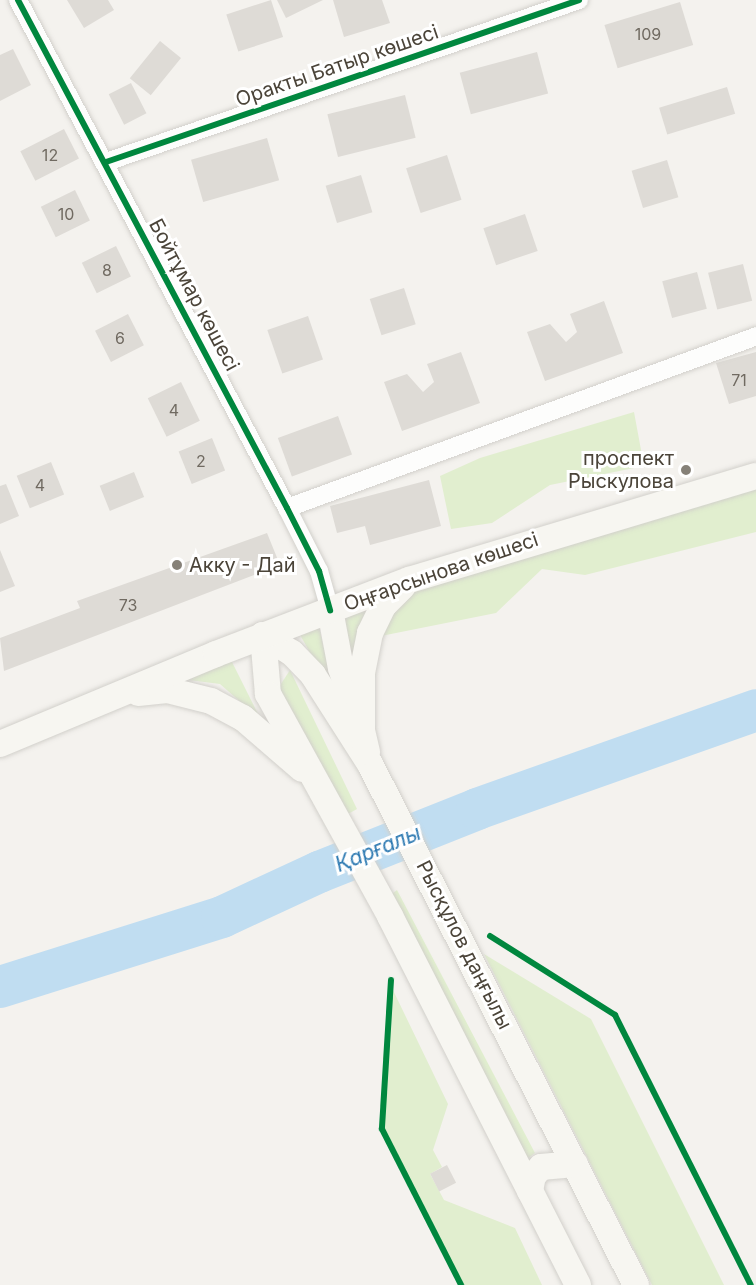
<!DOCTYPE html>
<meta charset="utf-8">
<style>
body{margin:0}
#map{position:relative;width:756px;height:1285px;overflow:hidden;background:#f4f2ee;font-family:Inter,sans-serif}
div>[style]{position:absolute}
.green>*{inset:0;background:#e1eecf}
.river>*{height:42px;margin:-21px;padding:0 21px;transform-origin:21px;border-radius:21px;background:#c0ddf1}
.building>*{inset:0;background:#dedbd6;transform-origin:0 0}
.roads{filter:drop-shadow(0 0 2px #d2d0cb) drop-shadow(0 0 2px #d2d0cb)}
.street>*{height:18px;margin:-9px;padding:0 9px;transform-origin:9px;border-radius:9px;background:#fdfdfc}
.secondary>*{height:26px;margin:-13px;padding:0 13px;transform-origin:13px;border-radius:13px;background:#f7f6f1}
.cycleway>*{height:6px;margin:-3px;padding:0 3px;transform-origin:3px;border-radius:3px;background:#00873e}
.dots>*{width:16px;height:16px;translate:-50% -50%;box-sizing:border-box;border:3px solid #fff;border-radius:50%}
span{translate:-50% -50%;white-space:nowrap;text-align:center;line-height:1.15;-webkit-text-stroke:6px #fff;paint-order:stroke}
.number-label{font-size:16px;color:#706a61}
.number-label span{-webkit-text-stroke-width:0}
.street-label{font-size:20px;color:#4b4439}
.poi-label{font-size:20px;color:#4b4439}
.right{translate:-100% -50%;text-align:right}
.left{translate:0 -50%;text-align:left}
.water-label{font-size:21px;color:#2e7ab2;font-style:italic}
</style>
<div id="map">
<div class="green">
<i style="clip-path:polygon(634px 412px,644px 466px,550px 485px,492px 523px,451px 529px,440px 476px,480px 458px)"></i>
<i style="clip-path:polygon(756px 477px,756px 532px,585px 575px,542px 569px,496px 613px,381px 636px,362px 699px,330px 610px)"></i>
<i style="clip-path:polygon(319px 627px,335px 697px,299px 633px)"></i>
<i style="clip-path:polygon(231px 660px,261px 720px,220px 684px,173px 678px)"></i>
<i style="clip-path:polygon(290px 670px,357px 809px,348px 814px,279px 687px)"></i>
<i style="clip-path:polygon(397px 890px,535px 1153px,524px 1161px,389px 896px)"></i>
<i style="clip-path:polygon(484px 954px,591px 1019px,724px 1285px,652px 1285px)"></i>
<i style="clip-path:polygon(391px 986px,448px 1104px,433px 1150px,442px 1167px,430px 1174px,444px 1200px,515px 1228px,542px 1285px,461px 1285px,382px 1129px)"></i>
</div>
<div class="river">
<i style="left:0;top:987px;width:233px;rotate:-17.5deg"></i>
<i style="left:222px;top:917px;width:107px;rotate:-24.9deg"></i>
<i style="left:319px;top:872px;width:170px;rotate:-21.7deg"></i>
<i style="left:477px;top:809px;width:296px;rotate:-19.5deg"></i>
</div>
<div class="building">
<i style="clip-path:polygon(67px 0,108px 0,114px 10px,84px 28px)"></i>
<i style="left:271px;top:0;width:39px;height:47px;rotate:72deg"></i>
<i style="clip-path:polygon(277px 0,323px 0,286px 18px)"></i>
<i style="clip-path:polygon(333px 0,382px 0,390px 23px,344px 37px)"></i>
<i style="left:680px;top:2px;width:45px;height:79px;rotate:73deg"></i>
<i style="left:160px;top:41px;width:27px;height:48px;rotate:39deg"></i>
<i style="clip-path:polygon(13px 49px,31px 85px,0 101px,0 55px)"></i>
<i style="left:537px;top:52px;width:43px;height:80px;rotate:75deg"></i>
<i style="left:131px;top:83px;width:34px;height:25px;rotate:63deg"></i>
<i style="left:727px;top:87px;width:28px;height:71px;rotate:73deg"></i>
<i style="left:405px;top:95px;width:44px;height:80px;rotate:76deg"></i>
<i style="left:64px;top:129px;width:33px;height:49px;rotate:63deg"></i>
<i style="left:267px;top:138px;width:44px;height:79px;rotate:74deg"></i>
<i style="left:447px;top:155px;width:47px;height:43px;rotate:72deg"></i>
<i style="left:667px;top:160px;width:39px;height:37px;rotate:73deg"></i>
<i style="left:361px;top:175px;width:39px;height:37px;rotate:73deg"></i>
<i style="left:75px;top:190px;width:34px;height:38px;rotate:64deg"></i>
<i style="left:525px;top:214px;width:39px;height:44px;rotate:71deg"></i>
<i style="left:116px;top:246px;width:34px;height:38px;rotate:64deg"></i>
<i style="left:743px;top:264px;width:38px;height:36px;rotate:76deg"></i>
<i style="left:697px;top:272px;width:38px;height:36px;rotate:75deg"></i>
<i style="left:404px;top:288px;width:38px;height:36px;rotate:72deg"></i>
<i style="clip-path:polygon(604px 301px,623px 353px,545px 381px,527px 332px,550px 324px,566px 342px,577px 332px,570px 314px)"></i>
<i style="left:128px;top:314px;width:35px;height:37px;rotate:63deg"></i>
<i style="left:308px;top:316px;width:46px;height:43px;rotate:71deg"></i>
<i style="clip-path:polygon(461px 352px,480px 403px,402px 431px,384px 382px,407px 374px,423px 392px,434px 382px,427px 364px)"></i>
<i style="clip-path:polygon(756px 352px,756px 396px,729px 404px,716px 363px)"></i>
<i style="left:181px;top:382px;width:43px;height:37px;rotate:64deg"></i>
<i style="left:338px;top:416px;width:41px;height:64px;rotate:70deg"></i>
<i style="left:212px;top:438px;width:35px;height:36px;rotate:68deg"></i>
<i style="left:51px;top:462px;width:35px;height:37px;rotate:68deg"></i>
<i style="left:134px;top:472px;width:27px;height:37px;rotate:68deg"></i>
<i style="clip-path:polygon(429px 480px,441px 526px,370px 545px,365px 526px,337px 533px,330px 506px)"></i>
<i style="clip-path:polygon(6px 484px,19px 516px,0 524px,0 486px)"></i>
<i style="clip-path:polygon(267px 533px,280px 565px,4px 671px,0 638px,80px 608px,77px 601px)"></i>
<i style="clip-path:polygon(0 550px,15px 586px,0 592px)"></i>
<i style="left:447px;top:1165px;width:20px;height:19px;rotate:63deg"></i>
</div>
<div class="roads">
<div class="street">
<i style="left:18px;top:0;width:575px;rotate:62.1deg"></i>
<i style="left:287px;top:508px;width:71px;rotate:63.1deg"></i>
<i style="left:319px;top:571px;width:41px;rotate:74.2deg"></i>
<i style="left:106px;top:162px;width:500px;rotate:-18.9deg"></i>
<i style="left:287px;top:508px;width:500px;rotate:-20.1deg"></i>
</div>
<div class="secondary">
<i style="left:330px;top:610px;width:59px;rotate:79.3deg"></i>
<i style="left:341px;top:668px;width:45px;rotate:72deg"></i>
<i style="left:263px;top:635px;width:34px;rotate:32deg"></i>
<i style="left:292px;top:653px;width:30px;rotate:46deg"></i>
<i style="left:313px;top:675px;width:106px;rotate:57.4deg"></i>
<i style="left:370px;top:764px;width:585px;rotate:62.95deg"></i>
<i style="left:263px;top:635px;width:59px;rotate:85.2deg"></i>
<i style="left:268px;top:694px;width:253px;rotate:61.2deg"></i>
<i style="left:390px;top:916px;width:414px;rotate:63deg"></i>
<i style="left:138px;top:693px;width:29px;rotate:-6deg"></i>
<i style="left:167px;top:690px;width:45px;rotate:14deg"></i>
<i style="left:211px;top:701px;width:36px;rotate:28deg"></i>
<i style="left:243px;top:718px;width:78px;rotate:40.8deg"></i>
<i style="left:0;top:744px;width:234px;rotate:-22.6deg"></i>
<i style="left:216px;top:654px;width:207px;rotate:-21deg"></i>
<i style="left:409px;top:580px;width:362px;rotate:-16.7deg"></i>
<i style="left:367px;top:752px;width:22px;rotate:-103deg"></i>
<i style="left:362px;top:731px;width:58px;rotate:-90deg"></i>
<i style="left:362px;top:673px;width:41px;rotate:-78.7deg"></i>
<i style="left:370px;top:633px;width:30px;rotate:-64deg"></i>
<i style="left:383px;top:606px;width:28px;rotate:-45deg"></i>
<i style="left:530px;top:1191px;width:15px;rotate:-79deg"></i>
<i style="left:533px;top:1176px;width:12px;rotate:-48deg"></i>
<i style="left:541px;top:1167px;width:34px;rotate:-5deg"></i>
</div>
</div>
<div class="cycleway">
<i style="left:18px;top:0;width:575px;rotate:62.1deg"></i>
<i style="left:287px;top:508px;width:71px;rotate:63.1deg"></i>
<i style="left:319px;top:571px;width:41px;rotate:74.2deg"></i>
<i style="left:106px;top:162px;width:500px;rotate:-18.9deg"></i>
<i style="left:490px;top:936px;width:148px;rotate:32.3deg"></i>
<i style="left:615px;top:1015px;width:302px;rotate:63.3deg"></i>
<i style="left:391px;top:980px;width:149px;rotate:93.5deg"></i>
<i style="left:382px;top:1129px;width:175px;rotate:63.1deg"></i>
</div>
<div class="dots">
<i style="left:686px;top:470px;background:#868178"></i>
<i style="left:177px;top:565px;background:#868178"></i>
</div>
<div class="number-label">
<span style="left:648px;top:34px">109</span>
<span style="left:50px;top:155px">12</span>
<span style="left:66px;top:214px">10</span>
<span style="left:107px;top:270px">8</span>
<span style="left:120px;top:338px">6</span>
<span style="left:739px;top:380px">71</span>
<span style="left:174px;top:410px">4</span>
<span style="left:201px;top:461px">2</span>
<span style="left:40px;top:485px">4</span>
<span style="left:128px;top:605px">73</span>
</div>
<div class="street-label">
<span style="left:337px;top:66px;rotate:-19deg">Оракты Батыр көшесі</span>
<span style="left:194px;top:295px;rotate:62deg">Бойтұмар көшесі</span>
<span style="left:441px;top:572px;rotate:-19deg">Оңғарсынова көшесі</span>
<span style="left:464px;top:945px;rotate:63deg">Рысқұлов даңғылы</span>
</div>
<div class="poi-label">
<span class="right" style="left:674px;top:470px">проспект<br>Рыскулова</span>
<span class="left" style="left:189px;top:565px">Акку - Дай</span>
</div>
<div class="water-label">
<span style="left:378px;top:849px;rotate:-22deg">Қарғалы</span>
</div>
</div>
